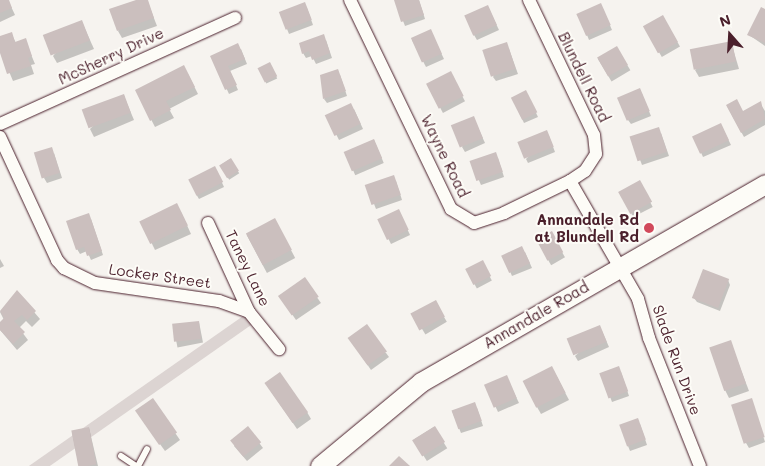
<!DOCTYPE html>
<style>
body{margin:0}
#map{position:relative;width:765px;height:466px;overflow:hidden;background:#f6f3ef;font-family:Mali,sans-serif}
div>[style]{position:absolute}
.green>*{inset:0;background:#dcd4d2;transform-origin:0 0}
.shadow>*{inset:0;background:#0003;transform-origin:0 0}
.building>*{inset:0;background:#cbbfbe;transform-origin:0 0}
.roads{filter:drop-shadow(0 0 1px #4a1f2b) drop-shadow(0 0 1px #4a1f2b)}
.service>*{height:6px;margin:-3px;padding:0 3px;transform-origin:3px;border-radius:3px;background:#fdfcf7}
.minor>*{height:12px;margin:-6px;padding:0 6px;transform-origin:6px;border-radius:6px;background:#fdfcf7}
.secondary>*{height:19px;margin:-9.5px;padding:0 9.5px;transform-origin:9.5px;border-radius:9.5px;background:#fdfcf7}
.dots>*{width:14px;height:14px;translate:-50% -50%;box-sizing:border-box;border:2px solid #fdfcf7;border-radius:50%}
span{translate:-50% -50%;white-space:nowrap;text-align:center;line-height:1.15;-webkit-text-stroke:4px #fdfcf7;paint-order:stroke}
.street-label{font-size:15px;color:#4a1f2b}
.poi-label{font-size:15px;color:#4a1f2b;font-weight:700}
.right{translate:-100% -50%;text-align:right}
.north{position:absolute;left:705px;top:10px;width:50px;height:50px;-webkit-text-stroke:4px #fdfcf7;paint-order:stroke;rotate:341deg;font-size:14px;font-weight:700;line-height:20px;text-align:center;color:#4a1f2b}
.north::after{content:'';display:block;margin:auto;width:18px;height:22px;background:#4a1f2b;clip-path:polygon(50% 0,100% 100%,50% 72%,0 100%)}
</style>
<div id="map">
<div class="green">
<i style="left:246px;top:314px;width:12px;height:273px;rotate:55deg"></i>
</div>
<div class="shadow">
<i style="clip-path:polygon(0 0,8px 0,15px 15px,0 22px)"></i>
<i style="clip-path:polygon(140px 0,147px 0,157px 26px,122px 38px,118px 31px)"></i>
<i style="clip-path:polygon(395px 0,419px 0,425px 19px,405px 26px)"></i>
<i style="clip-path:polygon(307px 8px,313px 25px,289px 34px,287px 29px)"></i>
<i style="clip-path:polygon(603px 9px,612px 30px,589px 40px,587px 35px)"></i>
<i style="clip-path:polygon(765px 10px,765px 46px,749px 35px)"></i>
<i style="clip-path:polygon(490px 11px,499px 30px,477px 40px,474px 35px)"></i>
<i style="left:663px;top:17px;width:34px;height:21px;rotate:60deg"></i>
<i style="clip-path:polygon(82px 22px,94px 49px,57px 63px,53px 56px)"></i>
<i style="clip-path:polygon(11px 33px,16px 43px,25px 40px,35px 64px,31px 65px,34px 74px,13px 81px,0 50px,0 37px)"></i>
<i style="clip-path:polygon(433px 36px,444px 59px,426px 67px,412px 40px)"></i>
<i style="clip-path:polygon(326px 40px,332px 58px,316px 64px,312px 56px,306px 58px,303px 53px)"></i>
<i style="clip-path:polygon(731px 42px,739px 69px,699px 77px,695px 70px)"></i>
<i style="left:617px;top:48px;width:26px;height:22px;rotate:59deg"></i>
<i style="clip-path:polygon(241px 49px,247px 64px,230px 71px,238px 90px,229px 94px,212px 57px)"></i>
<i style="clip-path:polygon(509px 49px,518px 74px,496px 81px,493px 77px)"></i>
<i style="left:270px;top:63px;width:17px;height:12px;rotate:65deg"></i>
<i style="left:450px;top:73px;width:32px;height:25px;rotate:62deg"></i>
<i style="clip-path:polygon(188px 74px,198px 94px,169px 109px,174px 118px,155px 127px,136px 90px)"></i>
<i style="clip-path:polygon(340px 75px,347px 96px,327px 103px,324px 99px)"></i>
<i style="clip-path:polygon(642px 94px,651px 116px,631px 124px,628px 120px)"></i>
<i style="clip-path:polygon(124px 96px,134px 120px,94px 137px,90px 129px)"></i>
<i style="clip-path:polygon(528px 96px,538px 117px,524px 123px,512px 98px)"></i>
<i style="clip-path:polygon(760px 103px,765px 111px,765px 125px,744px 137px,727px 106px,743px 112px)"></i>
<i style="clip-path:polygon(354px 109px,363px 129px,339px 140px,327px 116px)"></i>
<i style="clip-path:polygon(476px 123px,485px 143px,465px 152px,462px 147px)"></i>
<i style="clip-path:polygon(723px 129px,731px 145px,703px 157px,694px 137px)"></i>
<i style="clip-path:polygon(661px 133px,669px 156px,642px 165px,632px 138px)"></i>
<i style="clip-path:polygon(549px 136px,555px 152px,528px 163px,526px 159px)"></i>
<i style="left:374px;top:140px;width:25px;height:31px;rotate:67deg"></i>
<i style="clip-path:polygon(54px 153px,62px 178px,47px 183px,44px 178px)"></i>
<i style="clip-path:polygon(498px 158px,504px 177px,481px 185px,471px 162px)"></i>
<i style="left:230px;top:159px;width:17px;height:12px;rotate:57deg"></i>
<i style="clip-path:polygon(217px 172px,224px 187px,199px 199px,196px 194px)"></i>
<i style="clip-path:polygon(396px 181px,402px 200px,376px 209px,367px 186px)"></i>
<i style="left:640px;top:182px;width:28px;height:22px;rotate:63deg"></i>
<i style="clip-path:polygon(181px 212px,191px 234px,155px 250px,141px 221px)"></i>
<i style="clip-path:polygon(401px 215px,410px 235px,391px 244px,379px 220px)"></i>
<i style="clip-path:polygon(91px 219px,103px 255px,91px 260px,87px 251px,80px 254px,77px 249px)"></i>
<i style="left:275px;top:220px;width:43px;height:32px;rotate:62deg"></i>
<i style="left:551px;top:233px;width:28px;height:16px;rotate:60deg"></i>
<i style="clip-path:polygon(525px 252px,532px 268px,512px 276px,503px 256px)"></i>
<i style="clip-path:polygon(0 259px,4px 266px,0 268px)"></i>
<i style="left:482px;top:262px;width:21px;height:17px;rotate:62deg"></i>
<i style="clip-path:polygon(304px 279px,321px 303px,296px 320px,283px 301px)"></i>
<i style="clip-path:polygon(728px 280px,730px 285px,720px 311px,697px 302px,694px 298px)"></i>
<i style="clip-path:polygon(17px 292px,40px 319px,32px 327px,26px 321px,19px 328px,28px 340px,17px 350px,0 330px,4px 320px,0 312px)"></i>
<i style="left:435px;top:302px;width:23px;height:25px;rotate:59deg"></i>
<i style="left:199px;top:322px;width:21px;height:26px;rotate:79deg"></i>
<i style="clip-path:polygon(602px 331px,609px 347px,578px 361px,575px 356px)"></i>
<i style="clip-path:polygon(730px 341px,749px 391px,729px 398px,725px 390px)"></i>
<i style="clip-path:polygon(352px 342px,386px 353px,389px 357px,371px 370px)"></i>
<i style="clip-path:polygon(621px 372px,629px 396px,612px 402px,601px 373px)"></i>
<i style="clip-path:polygon(556px 375px,569px 400px,541px 414px,537px 407px)"></i>
<i style="clip-path:polygon(509px 382px,519px 403px,498px 412px,486px 386px)"></i>
<i style="clip-path:polygon(270px 390px,307px 412px,311px 419px,297px 429px)"></i>
<i style="clip-path:polygon(152px 399px,180px 440px,165px 451px,141px 418px)"></i>
<i style="clip-path:polygon(751px 399px,765px 442px,749px 448px,746px 443px)"></i>
<i style="clip-path:polygon(477px 408px,483px 426px,461px 433px,452px 411px)"></i>
<i style="clip-path:polygon(640px 424px,647px 445px,630px 451px,628px 446px)"></i>
<i style="left:434px;top:427px;width:25px;height:24px;rotate:58deg"></i>
<i style="clip-path:polygon(89px 428px,98px 466px,79px 466px,72px 432px)"></i>
<i style="clip-path:polygon(248px 428px,263px 448px,247px 461px,234px 446px)"></i>
</div>
<div class="building">
<i style="clip-path:polygon(0 0,9px 0,12px 8px,0 13px)"></i>
<i style="clip-path:polygon(136px 0,148px 0,154px 18px,117px 31px,109px 9px)"></i>
<i style="clip-path:polygon(394px 0,419px 0,424px 15px,401px 22px)"></i>
<i style="left:305px;top:2px;width:19px;height:28px;rotate:69deg"></i>
<i style="left:601px;top:3px;width:24px;height:27px;rotate:66deg"></i>
<i style="left:488px;top:5px;width:22px;height:26px;rotate:66deg"></i>
<i style="clip-path:polygon(761px 7px,765px 9px,765px 43px,747px 35px)"></i>
<i style="left:663px;top:15px;width:31px;height:23px;rotate:61deg"></i>
<i style="left:82px;top:20px;width:22px;height:42px;rotate:69deg"></i>
<i style="left:431px;top:29px;width:27px;height:22px;rotate:66deg"></i>
<i style="clip-path:polygon(12px 32px,15px 42px,26px 38px,32px 56px,28px 58px,31px 66px,7px 74px,0 53px,0 36px)"></i>
<i style="clip-path:polygon(324px 34px,330px 53px,312px 60px,309px 51px,302px 54px,299px 43px)"></i>
<i style="left:732px;top:41px;width:21px;height:43px;rotate:79deg"></i>
<i style="left:507px;top:42px;width:28px;height:26px;rotate:72deg"></i>
<i style="clip-path:polygon(238px 43px,245px 59px,228px 66px,237px 85px,225px 90px,210px 56px)"></i>
<i style="left:617px;top:46px;width:22px;height:23px;rotate:60deg"></i>
<i style="left:270px;top:62px;width:16px;height:14px;rotate:63deg"></i>
<i style="clip-path:polygon(184px 65px,195px 87px,166px 101px,171px 110px,150px 121px,135px 90px)"></i>
<i style="clip-path:polygon(338px 69px,346px 91px,323px 99px,320px 75px)"></i>
<i style="left:451px;top:71px;width:28px;height:28px;rotate:63deg"></i>
<i style="left:640px;top:88px;width:25px;height:25px;rotate:67deg"></i>
<i style="left:526px;top:90px;width:25px;height:17px;rotate:63deg"></i>
<i style="left:124px;top:94px;width:20px;height:45px;rotate:70deg"></i>
<i style="clip-path:polygon(737px 99px,743px 111px,761px 101px,765px 119px,741px 133px,726px 105px)"></i>
<i style="left:351px;top:103px;width:23px;height:29px;rotate:65deg"></i>
<i style="left:474px;top:116px;width:24px;height:25px;rotate:68deg"></i>
<i style="left:721px;top:123px;width:19px;height:32px;rotate:65deg"></i>
<i style="left:659px;top:127px;width:26px;height:31px;rotate:72deg"></i>
<i style="left:547px;top:130px;width:18px;height:32px;rotate:68deg"></i>
<i style="left:374px;top:139px;width:21px;height:33px;rotate:67deg"></i>
<i style="left:52px;top:147px;width:27px;height:19px;rotate:73deg"></i>
<i style="left:496px;top:152px;width:21px;height:28px;rotate:71deg"></i>
<i style="left:231px;top:158px;width:15px;height:14px;rotate:58deg"></i>
<i style="left:215px;top:166px;width:18px;height:30px;rotate:63deg"></i>
<i style="left:394px;top:175px;width:21px;height:31px;rotate:71deg"></i>
<i style="left:640px;top:180px;width:25px;height:25px;rotate:61deg"></i>
<i style="left:177px;top:203px;width:25px;height:42px;rotate:64deg"></i>
<i style="left:399px;top:209px;width:23px;height:24px;rotate:65deg"></i>
<i style="clip-path:polygon(89px 213px,102px 251px,87px 256px,84px 247px,76px 250px,66px 221px)"></i>
<i style="left:275px;top:218px;width:36px;height:33px;rotate:62deg"></i>
<i style="left:552px;top:231px;width:24px;height:18px;rotate:62deg"></i>
<i style="left:522px;top:246px;width:19px;height:23px;rotate:65deg"></i>
<i style="left:483px;top:260px;width:18px;height:20px;rotate:63deg"></i>
<i style="left:703px;top:269px;width:28px;height:31px;rotate:21deg"></i>
<i style="left:305px;top:277px;width:24px;height:33px;rotate:55deg"></i>
<i style="clip-path:polygon(17px 290px,36px 311px,27px 320px,22px 315px,14px 321px,25px 332px,13px 344px,0 330px,0 322px,4px 318px,0 311px)"></i>
<i style="left:436px;top:300px;width:19px;height:29px;rotate:62deg"></i>
<i style="left:199px;top:321px;width:18px;height:27px;rotate:84deg"></i>
<i style="left:367px;top:324px;width:34px;height:24px;rotate:54deg"></i>
<i style="left:600px;top:325px;width:18px;height:36px;rotate:68deg"></i>
<i style="left:731px;top:340px;width:46px;height:23px;rotate:71deg"></i>
<i style="left:552px;top:366px;width:30px;height:33px;rotate:63deg"></i>
<i style="left:619px;top:366px;width:27px;height:21px;rotate:70deg"></i>
<i style="left:280px;top:372px;width:49px;height:19px;rotate:55deg"></i>
<i style="left:507px;top:375px;width:25px;height:25px;rotate:67deg"></i>
<i style="left:153px;top:398px;width:42px;height:22px;rotate:55deg"></i>
<i style="left:752px;top:398px;width:41px;height:22px;rotate:72deg"></i>
<i style="left:475px;top:402px;width:20px;height:25px;rotate:70deg"></i>
<i style="left:638px;top:418px;width:23px;height:20px;rotate:70deg"></i>
<i style="left:248px;top:426px;width:21px;height:23px;rotate:51deg"></i>
<i style="left:435px;top:426px;width:19px;height:27px;rotate:58deg"></i>
<i style="left:89px;top:427px;width:38px;height:18px;rotate:79deg"></i>
<i style="clip-path:polygon(399px 456px,410px 466px,389px 466px)"></i>
</div>
<div class="roads">
<div class="service">
<i style="left:121px;top:456px;width:18px;rotate:34deg"></i>
<i style="left:138px;top:466px;width:19px;rotate:-62deg"></i>
</div>
<div class="minor">
<i style="left:350px;top:0;width:232px;rotate:64.2deg"></i>
<i style="left:451px;top:209px;width:27px;rotate:31deg"></i>
<i style="left:474px;top:223px;width:32px;rotate:-18deg"></i>
<i style="left:504px;top:213px;width:73px;rotate:-25.9deg"></i>
<i style="left:570px;top:181px;width:18px;rotate:-34deg"></i>
<i style="left:585px;top:171px;width:20px;rotate:-57deg"></i>
<i style="left:596px;top:154px;width:19px;rotate:-96deg"></i>
<i style="left:594px;top:135px;width:150px;rotate:-115.7deg"></i>
<i style="left:0;top:124px;width:258px;rotate:-24.3deg"></i>
<i style="left:0;top:137px;width:136px;rotate:65.1deg"></i>
<i style="left:57px;top:260px;width:11px;rotate:49deg"></i>
<i style="left:64px;top:268px;width:34px;rotate:26deg"></i>
<i style="left:95px;top:283px;width:125px;rotate:8.3deg"></i>
<i style="left:219px;top:301px;width:32px;rotate:20deg"></i>
<i style="left:570px;top:181px;width:136px;rotate:60deg"></i>
<i style="left:638px;top:299px;width:41px;rotate:74.2deg"></i>
<i style="left:649px;top:338px;width:138px;rotate:68.3deg"></i>
<i style="left:208px;top:223px;width:98px;rotate:65.3deg"></i>
<i style="left:249px;top:312px;width:48px;rotate:51deg"></i>
</div>
<div class="secondary">
<i style="left:320px;top:466px;width:131px;rotate:-39.7deg"></i>
<i style="left:421px;top:382px;width:397px;rotate:-29.9deg"></i>
</div>
</div>
<div class="dots">
<i style="left:649px;top:228px;background:#d1495b"></i>
</div>
<div class="street-label">
<span style="left:111px;top:56px;rotate:-25deg">McSherry Drive</span>
<span style="left:584px;top:77px;rotate:64deg">Blundell Road</span>
<span style="left:445px;top:156px;rotate:64deg">Wayne Road</span>
<span style="left:248px;top:268px;rotate:64deg">Taney Lane</span>
<span style="left:160px;top:276px;rotate:8deg">Locker Street</span>
<span style="left:536px;top:315px;rotate:-30deg">Annandale Road</span>
<span style="left:677px;top:360px;rotate:70deg">Slade Run Drive</span>
</div>
<div class="poi-label">
<span class="right" style="left:639px;top:228px">Annandale Rd<br>at Blundell Rd</span>
</div>
<div class="north">N</div>
</div>
